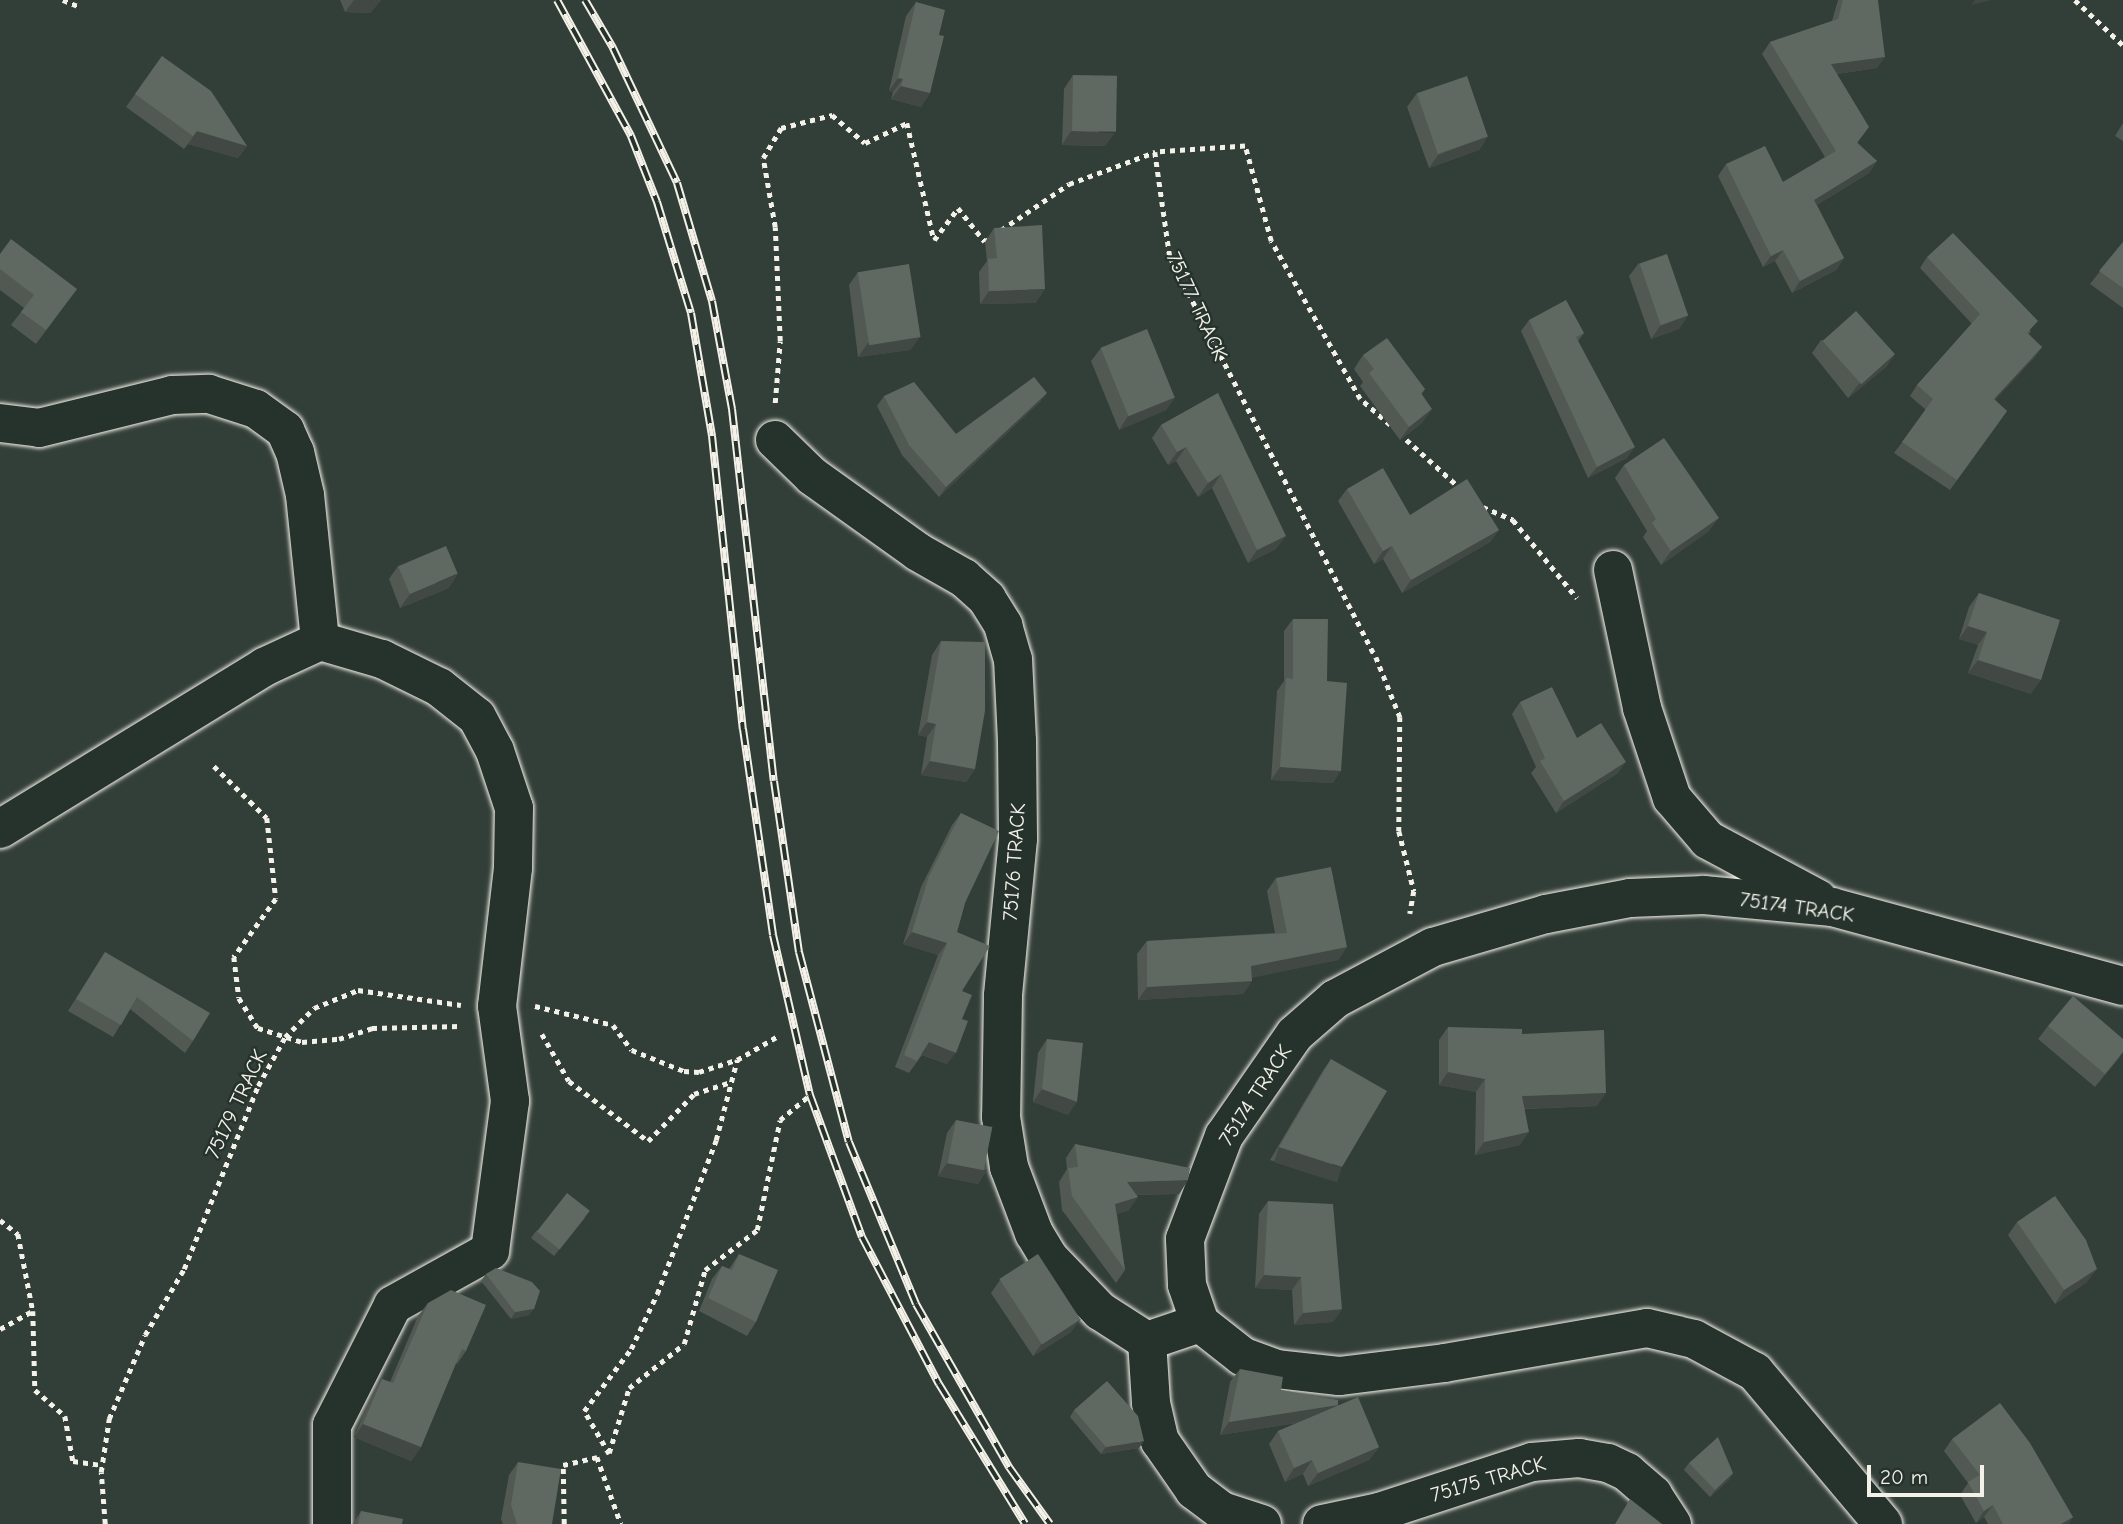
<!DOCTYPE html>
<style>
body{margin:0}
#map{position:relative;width:2123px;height:1524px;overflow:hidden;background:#323e38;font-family:"Comic Neue",sans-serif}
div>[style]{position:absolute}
.path>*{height:4.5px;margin-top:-2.25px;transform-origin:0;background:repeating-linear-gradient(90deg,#f4f1e8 0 5px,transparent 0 10px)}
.roads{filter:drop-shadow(0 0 2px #f4f1e8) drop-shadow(0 0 2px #f4f1e8)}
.minor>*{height:38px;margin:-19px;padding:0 19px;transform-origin:19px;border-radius:19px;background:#26332d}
.rail>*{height:8px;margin-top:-4px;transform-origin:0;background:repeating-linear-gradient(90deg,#26332d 0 16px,#f4f1e8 0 32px);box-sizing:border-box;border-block:2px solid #f4f1e8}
.wall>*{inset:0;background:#525953}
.shaded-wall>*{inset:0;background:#424944;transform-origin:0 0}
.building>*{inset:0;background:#5f6861;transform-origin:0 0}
span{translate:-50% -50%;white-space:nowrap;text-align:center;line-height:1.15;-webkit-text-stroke:5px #26332d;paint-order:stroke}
.street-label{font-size:21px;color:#f4f1e8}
.scale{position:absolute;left:1867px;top:1465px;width:117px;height:32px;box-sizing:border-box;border:4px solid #f4f1e8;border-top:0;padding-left:9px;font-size:21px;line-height:24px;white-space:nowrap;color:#f4f1e8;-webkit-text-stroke:5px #26332d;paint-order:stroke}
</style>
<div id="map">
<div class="path">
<i style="left:63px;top:0;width:16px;rotate:22deg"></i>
<i style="left:2075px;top:0;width:66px;rotate:43.2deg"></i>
<i style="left:1001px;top:230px;width:82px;rotate:-34.1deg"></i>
<i style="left:1069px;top:184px;width:92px;rotate:-20.4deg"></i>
<i style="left:775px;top:403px;width:62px;rotate:-85.4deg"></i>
<i style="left:780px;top:341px;width:114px;rotate:-92.5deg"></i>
<i style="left:775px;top:227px;width:70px;rotate:-99.9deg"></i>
<i style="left:763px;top:158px;width:35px;rotate:-59deg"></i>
<i style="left:781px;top:128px;width:53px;rotate:-14.3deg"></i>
<i style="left:832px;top:115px;width:43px;rotate:40.3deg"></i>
<i style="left:865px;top:143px;width:47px;rotate:-25.5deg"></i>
<i style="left:907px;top:123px;width:120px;rotate:77deg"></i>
<i style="left:934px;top:240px;width:40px;rotate:-53deg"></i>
<i style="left:958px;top:208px;width:43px;rotate:51.5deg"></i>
<i style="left:985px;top:242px;width:4px;rotate:-45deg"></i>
<i style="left:1390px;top:425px;width:40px;rotate:-139deg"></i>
<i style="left:1360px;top:399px;width:181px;rotate:-119.4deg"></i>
<i style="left:1271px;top:241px;width:98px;rotate:-105.3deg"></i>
<i style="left:1245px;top:146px;width:90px;rotate:176.2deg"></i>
<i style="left:1155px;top:152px;width:106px;rotate:81.9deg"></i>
<i style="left:1170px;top:257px;width:450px;rotate:62.8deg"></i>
<i style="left:1376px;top:657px;width:65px;rotate:68.2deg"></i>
<i style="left:1400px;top:717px;width:114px;rotate:90.5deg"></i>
<i style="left:1399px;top:831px;width:62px;rotate:76deg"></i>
<i style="left:1414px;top:891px;width:23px;rotate:100deg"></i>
<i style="left:1399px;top:433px;width:82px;rotate:42deg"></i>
<i style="left:1483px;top:507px;width:33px;rotate:23deg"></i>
<i style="left:1513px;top:520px;width:101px;rotate:50.6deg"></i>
<i style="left:214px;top:766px;width:74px;rotate:44.5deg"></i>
<i style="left:267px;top:818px;width:81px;rotate:83.7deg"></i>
<i style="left:276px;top:899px;width:72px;rotate:125.9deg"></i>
<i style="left:234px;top:957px;width:41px;rotate:83deg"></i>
<i style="left:239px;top:998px;width:36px;rotate:58deg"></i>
<i style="left:258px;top:1028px;width:46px;rotate:17.7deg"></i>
<i style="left:302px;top:1042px;width:37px;rotate:-5deg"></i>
<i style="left:339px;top:1039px;width:35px;rotate:-18deg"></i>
<i style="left:372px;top:1028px;width:89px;rotate:-1.3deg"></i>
<i style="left:535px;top:1006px;width:80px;rotate:13.7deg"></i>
<i style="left:613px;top:1025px;width:31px;rotate:53deg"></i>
<i style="left:632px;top:1050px;width:56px;rotate:22deg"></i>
<i style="left:684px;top:1071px;width:15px;rotate:4deg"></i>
<i style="left:699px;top:1072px;width:40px;rotate:-18deg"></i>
<i style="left:542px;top:1034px;width:54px;rotate:60.1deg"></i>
<i style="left:569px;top:1081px;width:99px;rotate:37.2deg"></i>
<i style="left:648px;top:1141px;width:66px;rotate:-45.6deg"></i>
<i style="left:694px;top:1094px;width:39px;rotate:-18deg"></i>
<i style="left:0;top:1220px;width:23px;rotate:38deg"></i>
<i style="left:18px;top:1234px;width:78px;rotate:79deg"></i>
<i style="left:33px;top:1311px;width:79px;rotate:88.5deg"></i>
<i style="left:35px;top:1390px;width:40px;rotate:41deg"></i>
<i style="left:65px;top:1416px;width:46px;rotate:79.9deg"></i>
<i style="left:73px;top:1461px;width:28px;rotate:8deg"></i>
<i style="left:0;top:1329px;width:38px;rotate:-29deg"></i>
<i style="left:609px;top:1453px;width:68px;rotate:-72.9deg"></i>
<i style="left:629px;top:1388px;width:70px;rotate:-38.7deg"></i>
<i style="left:684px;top:1344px;width:77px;rotate:-74.2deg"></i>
<i style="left:705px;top:1270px;width:66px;rotate:-37.6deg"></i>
<i style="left:757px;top:1230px;width:112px;rotate:-78.2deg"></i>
<i style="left:780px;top:1120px;width:39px;rotate:-40deg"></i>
<i style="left:609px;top:1454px;width:50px;rotate:-120.2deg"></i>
<i style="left:584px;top:1411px;width:78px;rotate:-52.8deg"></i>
<i style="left:631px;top:1349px;width:61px;rotate:-64.7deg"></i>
<i style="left:657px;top:1294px;width:165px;rotate:-69deg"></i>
<i style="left:716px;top:1140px;width:83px;rotate:-75.3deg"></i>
<i style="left:737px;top:1060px;width:48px;rotate:-30.3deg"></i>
<i style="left:105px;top:1524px;width:52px;rotate:-94.4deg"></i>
<i style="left:101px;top:1472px;width:54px;rotate:-81.4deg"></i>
<i style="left:109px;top:1419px;width:91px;rotate:-66.8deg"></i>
<i style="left:145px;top:1335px;width:77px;rotate:-59.4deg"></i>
<i style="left:184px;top:1269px;width:197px;rotate:-68deg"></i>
<i style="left:258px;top:1086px;width:56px;rotate:-61.1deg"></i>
<i style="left:285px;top:1037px;width:41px;rotate:-45deg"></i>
<i style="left:314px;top:1008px;width:48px;rotate:-22.2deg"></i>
<i style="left:358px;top:990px;width:104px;rotate:8.3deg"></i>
<i style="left:564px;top:1524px;width:59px;rotate:-91deg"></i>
<i style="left:563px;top:1465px;width:35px;rotate:-13deg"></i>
<i style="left:597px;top:1457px;width:71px;rotate:70.3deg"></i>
</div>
<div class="roads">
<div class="minor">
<i style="left:0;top:423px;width:39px;rotate:7deg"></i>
<i style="left:39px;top:428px;width:137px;rotate:-13.9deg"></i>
<i style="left:172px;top:395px;width:37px;rotate:-2deg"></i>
<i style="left:209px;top:394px;width:49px;rotate:17.7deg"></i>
<i style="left:256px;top:409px;width:36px;rotate:36deg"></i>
<i style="left:285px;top:430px;width:24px;rotate:66deg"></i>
<i style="left:295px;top:452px;width:44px;rotate:76.9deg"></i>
<i style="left:305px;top:495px;width:147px;rotate:84.1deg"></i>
<i style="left:775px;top:440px;width:52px;rotate:44.2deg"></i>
<i style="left:812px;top:476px;width:130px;rotate:35.6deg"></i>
<i style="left:918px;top:552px;width:53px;rotate:29.5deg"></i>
<i style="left:964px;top:578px;width:31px;rotate:42deg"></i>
<i style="left:987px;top:599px;width:31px;rotate:58deg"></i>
<i style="left:1003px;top:625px;width:35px;rotate:74deg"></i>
<i style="left:1013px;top:659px;width:82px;rotate:87.2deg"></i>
<i style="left:1017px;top:741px;width:98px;rotate:89.4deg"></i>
<i style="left:1018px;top:839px;width:158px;rotate:95.5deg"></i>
<i style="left:1003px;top:996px;width:121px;rotate:90.9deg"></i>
<i style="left:1001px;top:1117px;width:51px;rotate:80.9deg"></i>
<i style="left:1009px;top:1167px;width:71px;rotate:69.3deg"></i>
<i style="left:1034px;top:1233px;width:29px;rotate:59deg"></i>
<i style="left:1049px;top:1258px;width:74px;rotate:46.1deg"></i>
<i style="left:1100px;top:1311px;width:56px;rotate:32.6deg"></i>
<i style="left:1613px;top:570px;width:141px;rotate:78.1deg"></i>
<i style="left:1642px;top:708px;width:95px;rotate:71.6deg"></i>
<i style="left:1672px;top:798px;width:55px;rotate:49.4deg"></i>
<i style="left:1708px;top:840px;width:125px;rotate:28.2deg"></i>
<i style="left:0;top:829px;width:310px;rotate:-31.5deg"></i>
<i style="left:264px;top:667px;width:62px;rotate:-24.9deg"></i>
<i style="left:320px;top:641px;width:65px;rotate:16.2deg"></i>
<i style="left:382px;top:659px;width:64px;rotate:26.2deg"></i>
<i style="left:439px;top:687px;width:48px;rotate:38.3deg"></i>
<i style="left:477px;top:717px;width:38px;rotate:62deg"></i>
<i style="left:495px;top:751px;width:60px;rotate:71.6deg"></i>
<i style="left:514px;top:808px;width:60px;rotate:91deg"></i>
<i style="left:513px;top:868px;width:139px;rotate:96.6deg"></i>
<i style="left:497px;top:1006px;width:96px;rotate:82.2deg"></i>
<i style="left:510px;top:1101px;width:151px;rotate:97.6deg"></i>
<i style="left:490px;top:1251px;width:111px;rotate:150.9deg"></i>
<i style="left:393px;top:1305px;width:135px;rotate:116.9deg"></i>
<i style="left:332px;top:1425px;width:99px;rotate:90deg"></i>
<i style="left:1200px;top:1323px;width:56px;rotate:161.2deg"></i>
<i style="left:1147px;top:1341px;width:62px;rotate:86.3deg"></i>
<i style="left:1151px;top:1403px;width:39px;rotate:77deg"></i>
<i style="left:1160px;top:1441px;width:60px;rotate:55.2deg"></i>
<i style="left:1194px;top:1490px;width:35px;rotate:37deg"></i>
<i style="left:1222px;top:1511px;width:42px;rotate:18deg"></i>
<i style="left:1322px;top:1524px;width:58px;rotate:-11.9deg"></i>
<i style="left:1379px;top:1512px;width:161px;rotate:-18.1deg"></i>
<i style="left:1532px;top:1462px;width:47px;rotate:-4.9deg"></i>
<i style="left:1579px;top:1458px;width:29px;rotate:10deg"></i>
<i style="left:1608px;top:1463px;width:21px;rotate:25deg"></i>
<i style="left:1627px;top:1472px;width:35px;rotate:41deg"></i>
<i style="left:1653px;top:1495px;width:35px;rotate:57deg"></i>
<i style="left:1883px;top:1524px;width:199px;rotate:-130.1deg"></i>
<i style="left:1755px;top:1372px;width:69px;rotate:-151.6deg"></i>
<i style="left:1694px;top:1339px;width:48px;rotate:-166.8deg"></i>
<i style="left:1647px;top:1328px;width:205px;rotate:170.2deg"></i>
<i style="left:1445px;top:1363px;width:107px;rotate:173deg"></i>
<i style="left:1339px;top:1376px;width:62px;rotate:-173.6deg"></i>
<i style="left:1277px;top:1369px;width:37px;rotate:-160deg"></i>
<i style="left:1242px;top:1356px;width:53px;rotate:-141.8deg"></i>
<i style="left:1200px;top:1323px;width:40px;rotate:-108.9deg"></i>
<i style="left:1187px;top:1285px;width:46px;rotate:-92.5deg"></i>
<i style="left:1185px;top:1239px;width:110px;rotate:-69.3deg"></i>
<i style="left:1224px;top:1136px;width:124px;rotate:-55.2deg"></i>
<i style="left:1295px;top:1034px;width:53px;rotate:-41.2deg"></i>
<i style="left:1335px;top:999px;width:111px;rotate:-28deg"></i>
<i style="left:1433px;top:947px;width:118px;rotate:-16.3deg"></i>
<i style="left:1546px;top:914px;width:86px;rotate:-10.8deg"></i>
<i style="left:1630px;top:898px;width:74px;rotate:-2.3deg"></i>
<i style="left:1704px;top:895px;width:129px;rotate:5.4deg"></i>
<i style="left:1832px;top:907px;width:302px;rotate:15.2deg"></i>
</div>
</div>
<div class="rail">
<i style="left:557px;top:0;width:155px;rotate:61.4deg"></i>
<i style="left:631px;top:136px;width:71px;rotate:68.5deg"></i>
<i style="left:657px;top:202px;width:116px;rotate:73deg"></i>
<i style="left:691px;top:313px;width:125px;rotate:80.3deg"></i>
<i style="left:712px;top:436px;width:295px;rotate:84deg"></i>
<i style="left:743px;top:729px;width:208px;rotate:81.7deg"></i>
<i style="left:773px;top:935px;width:164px;rotate:77deg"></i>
<i style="left:810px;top:1095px;width:151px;rotate:69.9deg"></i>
<i style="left:862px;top:1237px;width:166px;rotate:62.4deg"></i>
<i style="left:939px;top:1384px;width:164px;rotate:58.4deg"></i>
<i style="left:585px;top:0;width:56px;rotate:59.7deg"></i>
<i style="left:613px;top:48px;width:149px;rotate:64.6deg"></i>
<i style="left:677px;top:183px;width:123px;rotate:73.5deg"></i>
<i style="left:712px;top:301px;width:110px;rotate:79.5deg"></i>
<i style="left:732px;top:409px;width:374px;rotate:83.6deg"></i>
<i style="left:774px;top:781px;width:173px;rotate:81.7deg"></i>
<i style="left:799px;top:952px;width:196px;rotate:75.3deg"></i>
<i style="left:849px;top:1142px;width:175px;rotate:67.5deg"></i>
<i style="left:916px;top:1304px;width:188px;rotate:60.3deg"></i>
<i style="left:1009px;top:1467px;width:70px;rotate:54.3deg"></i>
</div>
<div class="wall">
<i style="clip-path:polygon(340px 0,381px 0,370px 13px,345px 12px)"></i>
<i style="clip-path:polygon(1838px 0,1878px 0,1877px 68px,1837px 74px,1858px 143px,1877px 161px,1869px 173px,1817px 205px,1844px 258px,1836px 270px,1792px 293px,1775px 261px,1763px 267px,1718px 176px,1726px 164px,1783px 182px,1825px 157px,1762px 54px,1770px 42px,1832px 21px)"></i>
<i style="clip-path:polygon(916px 2px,939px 35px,930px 93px,921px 107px,891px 99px,893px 92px,889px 91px,906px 16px)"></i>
<i style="clip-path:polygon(162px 56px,247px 146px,238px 158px,188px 144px,184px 149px,126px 107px)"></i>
<i style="clip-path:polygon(1073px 75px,1105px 146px,1062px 145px,1064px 89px)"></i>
<i style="clip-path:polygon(1417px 93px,1488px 136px,1479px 150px,1429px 168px,1407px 107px)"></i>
<i style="clip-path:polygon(2123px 123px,2123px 141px,2115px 136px)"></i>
<i style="clip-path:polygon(994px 228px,1036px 303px,980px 304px,979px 272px,987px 261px,985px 242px)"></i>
<i style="clip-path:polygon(2123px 242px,2123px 308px,2090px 284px)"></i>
<i style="clip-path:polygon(0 254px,77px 289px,36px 344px,11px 325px,24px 308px,0 290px)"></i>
<i style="clip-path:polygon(1927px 257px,2031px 331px,2029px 334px,2042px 347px,2035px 357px,1995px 400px,2007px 411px,1950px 490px,1894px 453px,1926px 410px,1910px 396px,1917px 385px,1972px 324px,1920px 268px)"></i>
<i style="clip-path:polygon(1639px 263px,1688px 315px,1679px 329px,1651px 339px,1629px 276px)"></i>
<i style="clip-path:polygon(858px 272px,920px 337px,910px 350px,858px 357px,849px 285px)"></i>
<i style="clip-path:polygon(1529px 320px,1584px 333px,1578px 341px,1627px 458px,1588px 478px,1521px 331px)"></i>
<i style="clip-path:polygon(1821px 340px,1895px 354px,1886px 367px,1848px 398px,1812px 353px)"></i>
<i style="clip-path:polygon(1101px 348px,1175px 397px,1166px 410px,1119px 430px,1091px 361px)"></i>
<i style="clip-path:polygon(1363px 355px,1425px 389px,1422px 394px,1423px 422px,1400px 440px,1360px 386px,1363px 382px,1354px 369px)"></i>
<i style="clip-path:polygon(1047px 393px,1040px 402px,939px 497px,902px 455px,877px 406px,884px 396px,956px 434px)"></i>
<i style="clip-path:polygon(1218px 393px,1276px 549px,1248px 563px,1212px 488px,1198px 497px,1176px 461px,1168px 465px,1152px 438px,1161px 425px)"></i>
<i style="clip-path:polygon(1624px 465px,1709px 531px,1661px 565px,1643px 537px,1647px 531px,1615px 478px)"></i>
<i style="clip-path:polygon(1347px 489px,1410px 515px,1499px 530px,1490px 542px,1402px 593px,1383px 559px,1374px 564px,1338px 501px)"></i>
<i style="clip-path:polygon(398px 566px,449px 588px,400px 608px,389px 579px)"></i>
<i style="clip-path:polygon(1979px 593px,2031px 694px,1968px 673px,1978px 645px,1959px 639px,1969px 607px)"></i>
<i style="clip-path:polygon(1293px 619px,1327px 681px,1333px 783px,1271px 780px,1277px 691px,1284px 681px,1284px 631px)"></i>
<i style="clip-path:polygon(941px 641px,975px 769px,966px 782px,921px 775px,927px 737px,918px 735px,932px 655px)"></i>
<i style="clip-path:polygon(1520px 702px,1577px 738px,1618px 773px,1556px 813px,1531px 773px,1536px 767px,1512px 714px)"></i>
<i style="clip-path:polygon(961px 813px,965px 903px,957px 932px,962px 991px,962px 1019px,947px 1064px,922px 1055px,909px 1073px,895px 1067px,938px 955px,903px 944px,921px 887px,952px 825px)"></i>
<i style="clip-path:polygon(1276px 878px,1347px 947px,1338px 960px,1252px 977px,1252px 981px,1243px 994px,1138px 1000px,1137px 954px,1147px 941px,1275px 933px,1267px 891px)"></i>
<i style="clip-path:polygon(105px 952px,193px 1041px,185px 1053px,130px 1009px,113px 1037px,68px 1011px)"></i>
<i style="clip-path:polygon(2048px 1026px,2120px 1057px,2095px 1087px,2038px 1039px)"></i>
<i style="clip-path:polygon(1448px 1027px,1522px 1034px,1597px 1106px,1525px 1109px,1520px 1145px,1475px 1155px,1476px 1092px,1439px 1085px,1439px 1040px)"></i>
<i style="clip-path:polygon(1047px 1039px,1068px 1115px,1033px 1102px,1038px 1053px)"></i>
<i style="clip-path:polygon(1331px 1059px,1333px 1180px,1270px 1160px,1322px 1072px)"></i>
<i style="clip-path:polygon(956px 1120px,987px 1170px,978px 1184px,938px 1176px,947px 1133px)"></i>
<i style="clip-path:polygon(1075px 1144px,1188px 1180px,1179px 1194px,1137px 1195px,1129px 1210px,1117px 1214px,1125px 1270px,1116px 1283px,1062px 1210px,1059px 1182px,1067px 1169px,1066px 1158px)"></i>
<i style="clip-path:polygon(1268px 1201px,1342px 1309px,1333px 1322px,1294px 1325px,1292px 1290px,1255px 1288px,1259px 1214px)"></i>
<i style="clip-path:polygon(585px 1218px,554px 1256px,531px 1238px,536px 1231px)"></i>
<i style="clip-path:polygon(2017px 1222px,2087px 1282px,2055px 1304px,2008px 1235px)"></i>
<i style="clip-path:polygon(739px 1254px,756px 1322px,747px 1336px,699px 1311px,712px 1279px,722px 1266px,729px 1269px)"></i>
<i style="clip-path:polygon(486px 1274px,529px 1315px,511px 1319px,481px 1281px)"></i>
<i style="clip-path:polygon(1000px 1280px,1071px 1332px,1033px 1356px,991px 1293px)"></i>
<i style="clip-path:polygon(428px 1303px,466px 1351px,457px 1364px,456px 1363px,421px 1447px,411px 1461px,354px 1437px,373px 1393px,382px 1379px,390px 1382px,418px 1316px)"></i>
<i style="clip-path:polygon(1240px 1369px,1281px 1390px,1338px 1405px,1379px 1447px,1369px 1460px,1308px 1486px,1303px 1474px,1285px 1482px,1269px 1444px,1278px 1431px,1297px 1423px,1220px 1435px,1230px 1382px)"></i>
<i style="clip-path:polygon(1074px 1410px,1139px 1448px,1101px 1454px,1070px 1417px)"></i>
<i style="clip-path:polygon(1952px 1439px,2073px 1517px,2068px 1524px,1988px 1524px,1984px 1517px,1976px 1523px,1960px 1495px,1968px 1483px,1944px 1451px)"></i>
<i style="clip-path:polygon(518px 1462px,552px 1524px,503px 1524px,501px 1519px,509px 1475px)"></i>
<i style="clip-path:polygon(1689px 1463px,1733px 1473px,1729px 1480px,1710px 1497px,1684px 1470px)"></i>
<i style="clip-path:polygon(361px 1511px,402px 1524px,353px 1524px)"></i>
</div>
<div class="shaded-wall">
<i style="clip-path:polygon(354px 0,381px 0,370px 13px,345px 12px)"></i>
<i style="clip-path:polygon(1975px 0,1991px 0,1971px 5px)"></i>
<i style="clip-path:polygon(1885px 57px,1877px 68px,1823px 76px,1831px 64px)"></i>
<i style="clip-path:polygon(898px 78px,903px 79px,893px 92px,889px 91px)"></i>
<i style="clip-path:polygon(901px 86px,930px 93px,921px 107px,891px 99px)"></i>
<i style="clip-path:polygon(197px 131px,247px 146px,238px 158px,188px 144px)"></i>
<i style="clip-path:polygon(1071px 131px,1115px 133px,1105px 146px,1062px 145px)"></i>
<i style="clip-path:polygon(1488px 136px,1479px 150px,1429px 168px,1438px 155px)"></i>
<i style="clip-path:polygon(1877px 161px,1869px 173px,1806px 212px,1814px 200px)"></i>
<i style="clip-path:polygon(1783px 250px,1775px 261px,1763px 267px,1771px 256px)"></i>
<i style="clip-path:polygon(1844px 258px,1836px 270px,1792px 293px,1800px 281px)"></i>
<i style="clip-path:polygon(1045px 289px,1036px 303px,980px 304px,989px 291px)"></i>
<i style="clip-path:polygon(1688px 315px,1679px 329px,1651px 339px,1660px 326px)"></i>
<i style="clip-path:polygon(920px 337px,910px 350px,858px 357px,868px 343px)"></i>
<i style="clip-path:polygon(2042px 347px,2035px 357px,1986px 410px,1994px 399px)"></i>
<i style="clip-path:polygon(1895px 354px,1886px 367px,1848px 398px,1858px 385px)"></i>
<i style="clip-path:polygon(1047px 393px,1040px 402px,939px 497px,946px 487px)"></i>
<i style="clip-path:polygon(1175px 397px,1166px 410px,1119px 430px,1128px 416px)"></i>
<i style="clip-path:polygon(1432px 409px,1423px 422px,1400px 440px,1409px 427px)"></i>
<i style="clip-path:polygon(1186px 447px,1176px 461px,1168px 465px,1177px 452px)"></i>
<i style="clip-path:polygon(1635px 447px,1627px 458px,1588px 478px,1597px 467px)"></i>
<i style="clip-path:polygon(1221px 474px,1212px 488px,1198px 497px,1208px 483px)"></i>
<i style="clip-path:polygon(1719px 518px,1709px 531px,1661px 565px,1671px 551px)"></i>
<i style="clip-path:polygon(1499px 530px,1490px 542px,1402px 593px,1411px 580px)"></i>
<i style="clip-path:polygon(1286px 536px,1276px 549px,1248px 563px,1257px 550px)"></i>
<i style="clip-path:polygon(1392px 546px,1383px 559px,1374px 564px,1383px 551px)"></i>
<i style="clip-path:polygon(458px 574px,449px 588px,400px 608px,410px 594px)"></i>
<i style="clip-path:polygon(1968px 626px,1987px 632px,1978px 645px,1959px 639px)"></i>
<i style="clip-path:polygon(1978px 660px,2041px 680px,2031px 694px,1968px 673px)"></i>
<i style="clip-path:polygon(927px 722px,936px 724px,927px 737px,918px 735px)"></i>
<i style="clip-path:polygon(930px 761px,975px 769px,966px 782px,921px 775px)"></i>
<i style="clip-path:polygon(1626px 762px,1618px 773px,1556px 813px,1564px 801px)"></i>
<i style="clip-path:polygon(1280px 767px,1341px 771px,1333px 783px,1271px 780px)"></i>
<i style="clip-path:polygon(912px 932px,947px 943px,938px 955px,903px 944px)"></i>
<i style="clip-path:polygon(1347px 947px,1338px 960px,1242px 980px,1251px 966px)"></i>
<i style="clip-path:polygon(1252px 981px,1243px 994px,1138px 1000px,1147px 987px)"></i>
<i style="clip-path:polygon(929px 1042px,956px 1053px,947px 1064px,921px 1054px)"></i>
<i style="clip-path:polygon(2123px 1052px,2120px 1057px,2095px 1087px,2105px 1074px)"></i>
<i style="clip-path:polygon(1448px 1072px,1485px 1079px,1476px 1092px,1439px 1085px)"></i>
<i style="clip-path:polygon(1042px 1089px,1077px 1102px,1068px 1115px,1033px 1102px)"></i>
<i style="clip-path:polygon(1606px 1093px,1597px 1106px,1513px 1109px,1522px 1096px)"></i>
<i style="clip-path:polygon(1529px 1132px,1520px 1145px,1475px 1155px,1484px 1142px)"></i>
<i style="left:1279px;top:1147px;width:66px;height:16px;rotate:18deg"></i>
<i style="clip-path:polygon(947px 1163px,987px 1170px,978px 1184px,938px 1176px)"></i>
<i style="clip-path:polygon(1188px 1180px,1179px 1194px,1118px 1195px,1127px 1182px)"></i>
<i style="clip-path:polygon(1138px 1197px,1129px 1210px,1106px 1217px,1115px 1204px)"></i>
<i style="clip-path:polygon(2097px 1269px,2087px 1282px,2055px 1304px,2064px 1290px)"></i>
<i style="clip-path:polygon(1264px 1275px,1301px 1277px,1292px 1290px,1255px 1288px)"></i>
<i style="clip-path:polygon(534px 1309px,529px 1315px,511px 1319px,515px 1312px)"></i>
<i style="clip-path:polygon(1342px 1309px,1333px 1322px,1294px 1325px,1303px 1313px)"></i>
<i style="clip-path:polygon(1081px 1319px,1071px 1332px,1033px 1356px,1042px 1343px)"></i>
<i style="clip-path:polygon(1338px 1405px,1328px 1418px,1220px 1435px,1229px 1422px)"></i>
<i style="clip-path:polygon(363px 1424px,421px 1447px,411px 1461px,354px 1437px)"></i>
<i style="clip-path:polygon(1144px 1441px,1139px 1448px,1101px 1454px,1106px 1447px)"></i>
<i style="clip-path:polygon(1379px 1447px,1369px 1460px,1308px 1486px,1318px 1473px)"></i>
<i style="clip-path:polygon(1312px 1460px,1303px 1474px,1285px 1482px,1294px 1468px)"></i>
<i style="clip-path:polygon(1733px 1473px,1729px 1480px,1710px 1497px,1715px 1490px)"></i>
<i style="clip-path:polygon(1993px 1505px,1984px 1517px,1976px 1523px,1984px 1511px)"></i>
<i style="clip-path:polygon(2073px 1517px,2068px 1524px,2061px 1524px)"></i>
</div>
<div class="building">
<i style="clip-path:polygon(1843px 0,1878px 0,1885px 57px,1831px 64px,1869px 127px,1857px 143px,1877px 161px,1814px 200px,1844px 258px,1800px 281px,1783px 250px,1771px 256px,1726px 164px,1765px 146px,1783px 182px,1836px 151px,1770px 42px,1838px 19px)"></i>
<i style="clip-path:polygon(916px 2px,945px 10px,939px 35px,944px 36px,930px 93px,901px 86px,903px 79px,898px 78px)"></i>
<i style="clip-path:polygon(162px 56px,211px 91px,247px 146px,197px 131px,193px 136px,135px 94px)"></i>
<i style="left:1073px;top:75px;width:44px;height:56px;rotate:1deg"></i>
<i style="left:1467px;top:76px;width:64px;height:53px;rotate:71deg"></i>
<i style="clip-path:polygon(1042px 225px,1045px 289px,989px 291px,988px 259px,997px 258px,994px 228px)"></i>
<i style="clip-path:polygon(1953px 233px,2038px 321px,2027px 333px,2042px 347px,1994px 399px,2007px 411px,1957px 480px,1902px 442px,1933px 399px,1917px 385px,1980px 314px,1927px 257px)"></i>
<i style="clip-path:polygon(11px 239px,77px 289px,46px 330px,21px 312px,34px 295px,0 269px,0 254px)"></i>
<i style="clip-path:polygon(2123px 242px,2123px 288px,2099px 271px)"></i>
<i style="left:1667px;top:254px;width:65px;height:29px;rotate:71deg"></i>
<i style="left:909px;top:264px;width:74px;height:52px;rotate:81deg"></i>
<i style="clip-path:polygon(1566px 300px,1584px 333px,1576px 337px,1635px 447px,1597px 467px,1529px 320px)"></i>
<i style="left:1856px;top:311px;width:58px;height:45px;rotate:48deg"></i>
<i style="left:1147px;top:329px;width:74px;height:50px;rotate:68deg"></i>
<i style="clip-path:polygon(1387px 338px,1425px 389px,1421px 393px,1432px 409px,1409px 427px,1369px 373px,1374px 369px,1363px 355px)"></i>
<i style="clip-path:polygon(1034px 377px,1047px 393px,946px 487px,909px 445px,884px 396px,914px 382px,956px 434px)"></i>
<i style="clip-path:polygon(1218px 393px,1286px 536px,1257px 550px,1221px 474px,1208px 483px,1186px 447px,1177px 452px,1161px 425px)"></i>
<i style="clip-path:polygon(1664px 438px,1719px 518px,1671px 551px,1652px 523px,1656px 519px,1624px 465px)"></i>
<i style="clip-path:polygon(1383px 468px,1410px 515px,1467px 479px,1499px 530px,1411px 580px,1392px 546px,1383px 551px,1347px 489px)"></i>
<i style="left:446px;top:546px;width:30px;height:52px;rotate:67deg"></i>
<i style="clip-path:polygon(1979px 593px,2060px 620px,2041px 680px,1978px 660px,1987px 632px,1968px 626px)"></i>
<i style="clip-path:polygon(1293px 619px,1328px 619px,1327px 681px,1347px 683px,1341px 771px,1280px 767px,1286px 678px,1293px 679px)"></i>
<i style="clip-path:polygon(941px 641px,985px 642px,985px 711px,975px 769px,930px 761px,936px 724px,927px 722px)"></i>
<i style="clip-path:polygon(1552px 687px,1577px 738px,1601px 723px,1626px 762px,1564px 801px,1540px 761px,1545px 758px,1520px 702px)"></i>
<i style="clip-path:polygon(961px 813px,999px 831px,965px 903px,957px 932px,990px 946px,962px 991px,972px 995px,962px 1019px,968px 1021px,956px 1053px,929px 1042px,917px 1061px,904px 1055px,947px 943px,912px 932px,929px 876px)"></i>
<i style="clip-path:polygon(1331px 867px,1347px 947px,1251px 966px,1252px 981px,1147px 987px,1147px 941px,1287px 933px,1276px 878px)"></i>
<i style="clip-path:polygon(105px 952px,210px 1013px,193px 1041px,137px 997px,121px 1025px,76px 999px)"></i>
<i style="clip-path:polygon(2073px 996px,2123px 1039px,2123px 1052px,2105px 1074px,2048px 1026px)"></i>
<i style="clip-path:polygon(1448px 1027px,1522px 1029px,1522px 1034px,1604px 1030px,1606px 1093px,1522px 1096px,1529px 1132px,1484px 1142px,1485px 1079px,1448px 1072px)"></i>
<i style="clip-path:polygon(1047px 1039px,1083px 1043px,1077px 1102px,1042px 1089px)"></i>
<i style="clip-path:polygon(1331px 1059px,1387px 1091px,1342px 1167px,1279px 1147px)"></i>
<i style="left:956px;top:1120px;width:37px;height:44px;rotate:11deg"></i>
<i style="clip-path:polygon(1075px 1144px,1190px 1168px,1188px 1180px,1127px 1182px,1138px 1197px,1115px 1204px,1125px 1270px,1072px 1196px,1068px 1168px,1078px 1167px)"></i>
<i style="left:567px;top:1193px;width:29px;height:49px;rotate:38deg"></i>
<i style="clip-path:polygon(2055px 1196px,2086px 1240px,2097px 1269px,2064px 1290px,2017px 1222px)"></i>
<i style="clip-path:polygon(1268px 1201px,1333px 1204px,1342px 1309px,1303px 1313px,1301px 1277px,1264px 1275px)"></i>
<i style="clip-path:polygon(739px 1254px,778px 1270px,756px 1322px,708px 1298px,722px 1266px,732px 1270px)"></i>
<i style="left:1038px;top:1254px;width:78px;height:46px;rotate:57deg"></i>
<i style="clip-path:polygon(496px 1268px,532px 1282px,540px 1291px,534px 1309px,515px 1312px,486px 1274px)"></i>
<i style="clip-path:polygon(451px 1290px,486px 1305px,466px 1351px,462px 1349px,421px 1447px,363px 1424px,382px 1379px,393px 1383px,428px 1303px)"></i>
<i style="clip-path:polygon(1240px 1369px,1283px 1377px,1281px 1390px,1338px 1400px,1338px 1405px,1229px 1422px)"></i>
<i style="clip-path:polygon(1107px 1381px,1138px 1416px,1144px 1441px,1106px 1447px,1074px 1410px)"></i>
<i style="clip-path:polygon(1358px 1397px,1379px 1447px,1318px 1473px,1312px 1460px,1294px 1468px,1278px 1431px)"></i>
<i style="clip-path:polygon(2000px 1403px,2030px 1443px,2073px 1517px,2061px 1524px,2003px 1524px,1993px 1505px,1984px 1511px,1968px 1482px,1980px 1475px,1952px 1439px)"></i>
<i style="clip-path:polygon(1718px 1437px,1733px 1473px,1715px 1490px,1689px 1463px)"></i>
<i style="clip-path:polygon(518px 1462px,561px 1469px,552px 1524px,517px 1524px,511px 1505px)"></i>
<i style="clip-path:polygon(1630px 1499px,1662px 1524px,1615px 1524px)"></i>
<i style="clip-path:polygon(361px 1511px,403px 1519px,402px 1524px,358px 1524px)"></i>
</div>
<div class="street-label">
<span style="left:1197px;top:306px;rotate:65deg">75177 TRACK</span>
<span style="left:1014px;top:862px;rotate:-86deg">75176 TRACK</span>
<span style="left:1797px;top:907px;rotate:8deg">75174 TRACK</span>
<span style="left:1255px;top:1095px;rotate:-57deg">75174 TRACK</span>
<span style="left:236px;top:1104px;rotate:-65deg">75179 TRACK</span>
<span style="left:1488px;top:1479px;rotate:-16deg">75175 TRACK</span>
</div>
<div class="scale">20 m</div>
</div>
